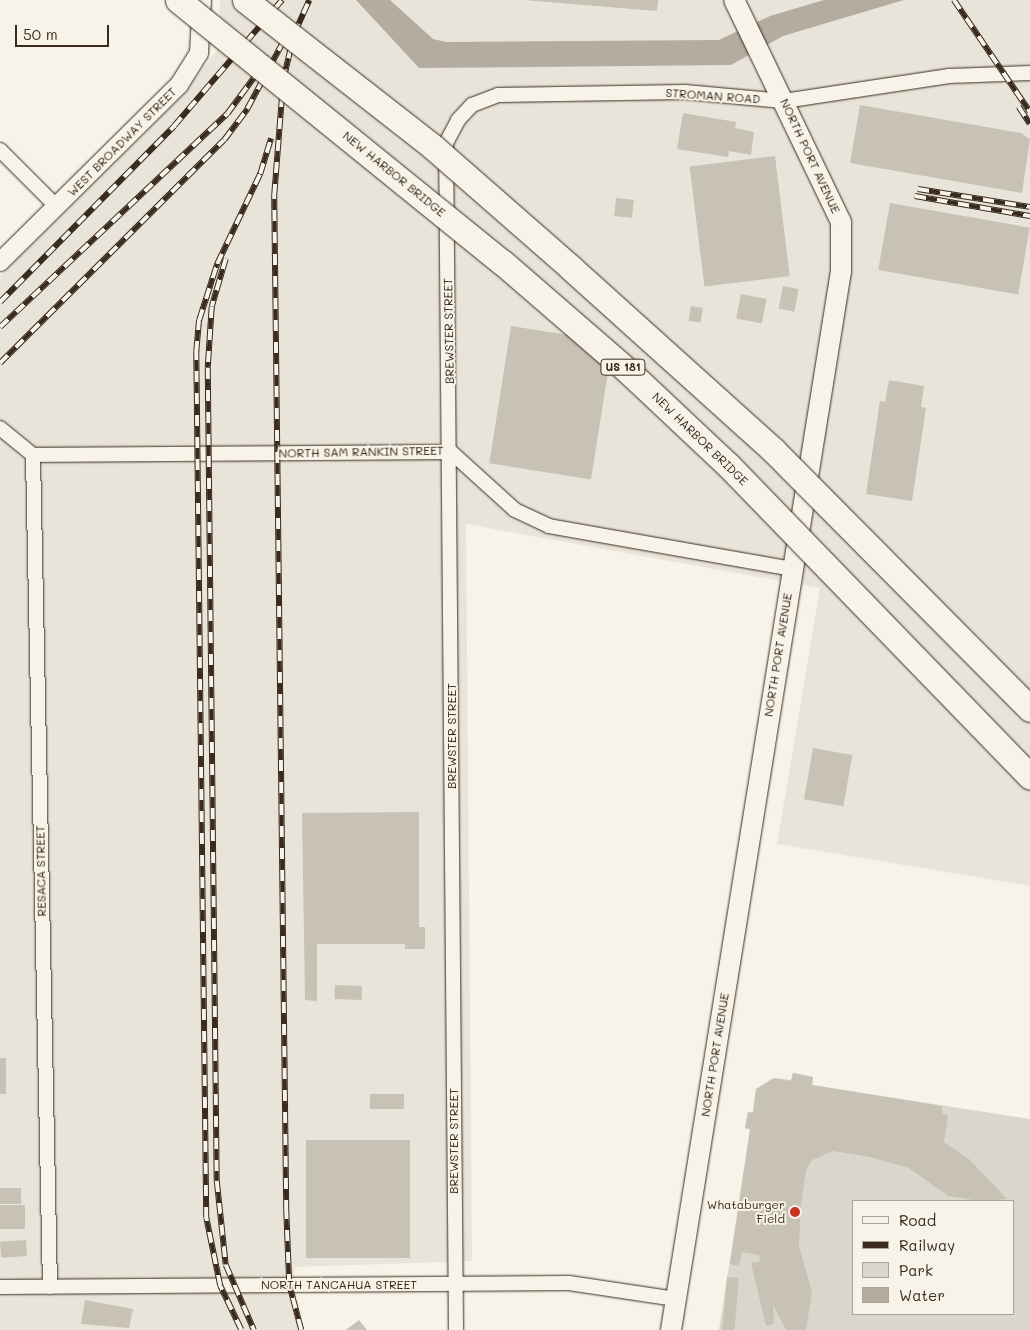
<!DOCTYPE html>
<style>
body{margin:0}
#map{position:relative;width:1030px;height:1330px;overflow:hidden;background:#f7f3e8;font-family:Mali,sans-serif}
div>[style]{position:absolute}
.built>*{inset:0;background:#e9e4d9}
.green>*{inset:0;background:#dbd6cb}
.water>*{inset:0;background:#b4aca0}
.building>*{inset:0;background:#c8c1b6;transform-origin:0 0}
.roads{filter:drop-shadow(0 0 1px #3b2a1e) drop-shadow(0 0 1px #3b2a1e)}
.minor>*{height:14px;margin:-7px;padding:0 7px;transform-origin:7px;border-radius:7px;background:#f7f3e8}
.tertiary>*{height:18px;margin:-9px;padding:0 9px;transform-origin:9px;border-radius:9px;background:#f7f3e8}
.secondary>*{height:20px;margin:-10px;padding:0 10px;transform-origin:10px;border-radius:10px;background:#f7f3e8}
.rail>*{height:5.5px;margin-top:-2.75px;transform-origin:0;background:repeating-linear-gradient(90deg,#f7f3e8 0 11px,#3b2a1e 0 22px);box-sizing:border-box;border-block:1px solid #3b2a1e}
.bridges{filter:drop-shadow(0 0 1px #3b2a1e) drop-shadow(0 0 1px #3b2a1e)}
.motorway-bridge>*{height:25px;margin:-12.5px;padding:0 12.5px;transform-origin:12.5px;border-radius:12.5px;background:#f7f3e8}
.dots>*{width:14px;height:14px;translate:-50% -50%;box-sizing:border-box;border:2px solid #f7f3e8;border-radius:50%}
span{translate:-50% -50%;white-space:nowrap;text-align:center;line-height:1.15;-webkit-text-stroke:4px #f7f3e8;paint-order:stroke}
.shield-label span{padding:1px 4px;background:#f7f3e8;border:1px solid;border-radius:4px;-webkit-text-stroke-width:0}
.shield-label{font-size:11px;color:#3b2a1e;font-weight:700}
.street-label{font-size:12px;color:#3b2a1e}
.poi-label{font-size:12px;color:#3b2a1e}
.right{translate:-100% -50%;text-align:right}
.legend{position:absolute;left:852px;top:1200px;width:162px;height:115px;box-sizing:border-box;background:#f7f3e8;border:1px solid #aca397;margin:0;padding:6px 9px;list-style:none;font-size:15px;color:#3b2a1e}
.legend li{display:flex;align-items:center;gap:10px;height:25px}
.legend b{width:25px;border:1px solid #aca397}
.scale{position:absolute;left:15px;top:25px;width:94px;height:22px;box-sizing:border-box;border:2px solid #3b2a1e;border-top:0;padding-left:6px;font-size:15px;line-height:18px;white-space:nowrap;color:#3b2a1e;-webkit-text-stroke:4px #f7f3e8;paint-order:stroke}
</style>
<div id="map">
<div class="built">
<i style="clip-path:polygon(220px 0,1030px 0,1030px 886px,777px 844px,820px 588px,466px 524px,472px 1261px,294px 1267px,296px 1306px,303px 1330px,0 1330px,0 276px,182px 96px,217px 50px)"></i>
</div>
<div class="green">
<i style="clip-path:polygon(evenodd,793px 1073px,813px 1077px,812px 1085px,1030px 1119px,1030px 1330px,719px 1330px,750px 1130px,745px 1128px,748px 1112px,753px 1112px,756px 1089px,774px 1078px,791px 1080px,793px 1073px,854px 1201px,1014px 1201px,1014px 1314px,854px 1314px,854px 1201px)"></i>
</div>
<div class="water">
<i style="clip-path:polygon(356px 0,390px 0,433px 39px,446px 42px,719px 40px,770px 16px,824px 0,904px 0,783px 36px,731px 65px,419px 68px)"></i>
</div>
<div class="building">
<i style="clip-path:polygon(523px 0,658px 0,657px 11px)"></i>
<i style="clip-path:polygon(860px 105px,1021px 133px,1030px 139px,1022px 193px,850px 163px)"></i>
<i style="clip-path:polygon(683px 113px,736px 122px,735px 128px,754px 132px,751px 155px,729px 151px,728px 157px,677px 149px)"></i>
<i style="left:775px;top:156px;width:121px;height:86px;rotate:83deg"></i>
<i style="left:616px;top:198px;width:18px;height:18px;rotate:6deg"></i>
<i style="left:890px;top:203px;width:142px;height:68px;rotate:10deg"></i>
<i style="left:783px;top:286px;width:16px;height:23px;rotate:11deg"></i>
<i style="left:741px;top:294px;width:26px;height:25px;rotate:11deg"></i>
<i style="left:691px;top:306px;width:12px;height:15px;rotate:9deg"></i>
<i style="left:511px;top:326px;width:103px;height:139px;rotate:9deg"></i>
<i style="clip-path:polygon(889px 380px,924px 386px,921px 407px,926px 408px,912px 501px,866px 494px,880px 401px,885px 402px)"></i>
<i style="left:813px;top:748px;width:40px;height:52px;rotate:10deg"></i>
<i style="clip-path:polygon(419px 812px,419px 927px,425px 927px,425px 949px,405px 949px,405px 944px,317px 944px,317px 1001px,305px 1000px,302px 813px)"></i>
<i style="left:335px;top:985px;width:27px;height:14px;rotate:2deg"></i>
<i style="left:0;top:1058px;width:6px;height:36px"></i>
<i style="clip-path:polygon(793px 1073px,813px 1077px,812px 1085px,942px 1106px,942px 1113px,948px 1115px,944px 1142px,969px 1159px,1007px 1199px,980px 1201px,948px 1196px,909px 1168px,870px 1157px,833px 1151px,812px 1160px,806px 1170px,801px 1205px,799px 1246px,812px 1292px,806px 1330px,786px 1330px,773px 1305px,774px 1324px,766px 1326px,751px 1263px,760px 1261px,759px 1255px,742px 1252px,739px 1266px,730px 1264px,750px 1129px,745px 1128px,748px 1112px,753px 1113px,756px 1089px,774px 1078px,791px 1081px)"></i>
<i style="left:370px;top:1094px;width:34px;height:15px"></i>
<i style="left:306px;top:1140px;width:104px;height:118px"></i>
<i style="left:21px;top:1188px;width:16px;height:21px;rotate:90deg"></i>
<i style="left:25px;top:1205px;width:24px;height:25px;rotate:90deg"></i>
<i style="left:26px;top:1240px;width:16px;height:26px;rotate:86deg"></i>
<i style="left:727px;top:1277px;width:12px;height:54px;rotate:5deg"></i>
<i style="clip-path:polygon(85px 1300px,133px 1309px,129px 1328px,81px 1324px)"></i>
<i style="clip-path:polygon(359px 1320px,367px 1330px,346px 1330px)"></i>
</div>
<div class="roads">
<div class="minor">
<i style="left:0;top:150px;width:81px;rotate:45deg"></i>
<i style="left:0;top:428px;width:43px;rotate:39.3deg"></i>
<i style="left:33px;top:455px;width:418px;rotate:-0.4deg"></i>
<i style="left:451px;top:452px;width:86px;rotate:42.2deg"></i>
<i style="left:515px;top:510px;width:38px;rotate:25deg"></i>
<i style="left:549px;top:526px;width:247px;rotate:10deg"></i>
<i style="left:33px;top:455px;width:832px;rotate:88.83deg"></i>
<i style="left:0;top:1287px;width:569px;rotate:-0.4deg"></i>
<i style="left:569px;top:1283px;width:108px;rotate:8.5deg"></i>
<i style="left:456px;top:1330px;width:1187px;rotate:-90.48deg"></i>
<i style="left:446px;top:143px;width:26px;rotate:-62deg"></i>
<i style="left:458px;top:120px;width:21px;rotate:-47deg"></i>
<i style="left:472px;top:105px;width:28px;rotate:-21deg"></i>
<i style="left:498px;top:95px;width:187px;rotate:-0.9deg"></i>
<i style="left:685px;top:92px;width:99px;rotate:5.2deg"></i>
<i style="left:784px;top:101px;width:167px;rotate:-8.6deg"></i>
<i style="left:949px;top:76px;width:81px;rotate:-2.1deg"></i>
</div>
<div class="tertiary">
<i style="left:0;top:262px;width:252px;rotate:-44.7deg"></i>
<i style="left:179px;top:85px;width:38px;rotate:-58deg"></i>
<i style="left:199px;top:53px;width:53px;rotate:-86.8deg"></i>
</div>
<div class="secondary">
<i style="left:671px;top:1330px;width:1073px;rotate:-80.88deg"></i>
<i style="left:841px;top:271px;width:49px;rotate:-90deg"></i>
<i style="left:841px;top:222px;width:246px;rotate:-115.7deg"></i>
</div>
</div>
<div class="rail">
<i style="left:954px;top:0;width:135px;rotate:55.8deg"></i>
<i style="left:1019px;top:107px;width:20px;rotate:57deg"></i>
<i style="left:918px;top:189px;width:113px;rotate:9.1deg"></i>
<i style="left:915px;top:196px;width:117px;rotate:9.9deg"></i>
<i style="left:226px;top:259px;width:50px;rotate:106.3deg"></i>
<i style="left:212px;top:307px;width:61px;rotate:93.8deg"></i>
<i style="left:208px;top:368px;width:813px;rotate:89.37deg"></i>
<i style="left:217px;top:1181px;width:84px;rotate:83.9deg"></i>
<i style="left:226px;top:1265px;width:71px;rotate:66.7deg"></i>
<i style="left:0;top:302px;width:247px;rotate:-45.3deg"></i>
<i style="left:174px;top:126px;width:166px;rotate:-49.4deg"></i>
<i style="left:0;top:327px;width:311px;rotate:-43.2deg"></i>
<i style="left:227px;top:114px;width:71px;rotate:-53.6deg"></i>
<i style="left:0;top:363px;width:316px;rotate:-44.9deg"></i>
<i style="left:224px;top:140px;width:39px;rotate:-53deg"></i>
<i style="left:247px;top:109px;width:95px;rotate:-61.8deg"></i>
<i style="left:241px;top:1330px;width:49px;rotate:-115.5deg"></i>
<i style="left:220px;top:1286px;width:69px;rotate:-101.6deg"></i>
<i style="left:206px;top:1218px;width:866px;rotate:-90.66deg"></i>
<i style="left:196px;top:352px;width:32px;rotate:-85deg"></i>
<i style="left:199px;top:320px;width:59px;rotate:-72.2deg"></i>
<i style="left:217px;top:264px;width:100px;rotate:-64.5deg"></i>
<i style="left:260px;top:174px;width:37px;rotate:-73deg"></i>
<i style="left:301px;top:1330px;width:47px;rotate:-104.9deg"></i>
<i style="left:289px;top:1285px;width:74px;rotate:-92.3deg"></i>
<i style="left:286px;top:1211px;width:1016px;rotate:-90.68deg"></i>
<i style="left:274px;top:195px;width:115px;rotate:-85.5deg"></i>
<i style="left:283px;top:80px;width:47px;rotate:-76.6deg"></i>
<i style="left:294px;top:34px;width:37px;rotate:-66deg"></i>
</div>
<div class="bridges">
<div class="motorway-bridge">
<i style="left:178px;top:0;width:417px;rotate:39deg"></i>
<i style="left:502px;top:262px;width:169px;rotate:40.9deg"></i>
<i style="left:630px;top:373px;width:134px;rotate:43.2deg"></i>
<i style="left:728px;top:465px;width:434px;rotate:45.9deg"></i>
<i style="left:245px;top:0;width:239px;rotate:38deg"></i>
<i style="left:433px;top:147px;width:184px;rotate:41.2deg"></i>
<i style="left:571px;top:268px;width:272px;rotate:42deg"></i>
<i style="left:773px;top:450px;width:365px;rotate:45.2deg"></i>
</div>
</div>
<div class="dots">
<i style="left:795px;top:1212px;background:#c8321e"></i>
</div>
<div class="shield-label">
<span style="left:623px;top:367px">US 181</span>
</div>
<div class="street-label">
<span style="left:713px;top:96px;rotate:4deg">STROMAN ROAD</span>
<span style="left:122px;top:142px;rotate:-45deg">WEST BROADWAY STREET</span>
<span style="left:810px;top:156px;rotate:65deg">NORTH PORT AVENUE</span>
<span style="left:394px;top:174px;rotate:39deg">NEW HARBOR BRIDGE</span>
<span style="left:449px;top:331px;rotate:-91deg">BREWSTER STREET</span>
<span style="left:700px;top:439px;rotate:44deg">NEW HARBOR BRIDGE</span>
<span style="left:361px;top:452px;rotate:-1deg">NORTH SAM RANKIN STREET</span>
<span style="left:778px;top:655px;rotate:-81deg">NORTH PORT AVENUE</span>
<span style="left:452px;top:736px;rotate:-90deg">BREWSTER STREET</span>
<span style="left:41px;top:871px;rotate:-91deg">RESACA STREET</span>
<span style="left:715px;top:1055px;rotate:-81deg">NORTH PORT AVENUE</span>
<span style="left:454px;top:1141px;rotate:-90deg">BREWSTER STREET</span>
<span style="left:339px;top:1285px">NORTH TANCAHUA STREET</span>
</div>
<div class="poi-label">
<span class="right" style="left:785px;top:1212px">Whataburger<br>Field</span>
</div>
<ul class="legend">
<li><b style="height:6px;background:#f7f3e8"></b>Road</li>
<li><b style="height:6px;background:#3b2a1e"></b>Railway</li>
<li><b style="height:14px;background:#dbd6cb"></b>Park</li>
<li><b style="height:14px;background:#b4aca0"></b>Water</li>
</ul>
<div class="scale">50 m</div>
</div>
